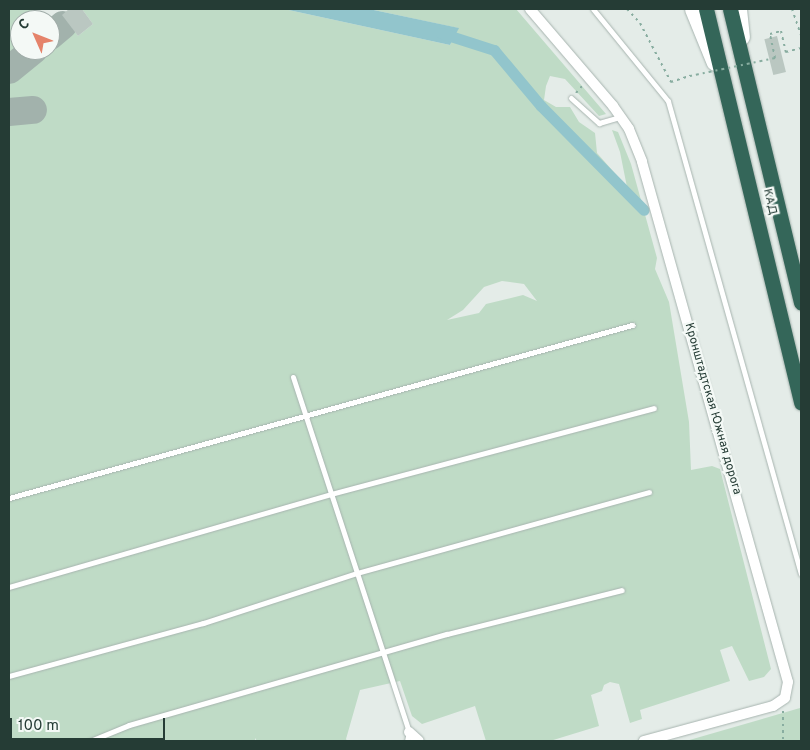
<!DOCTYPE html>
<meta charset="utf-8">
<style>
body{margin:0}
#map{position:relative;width:810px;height:750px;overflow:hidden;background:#e4ece8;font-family:Overpass,sans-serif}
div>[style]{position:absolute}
.green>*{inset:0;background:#bfdbc6}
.water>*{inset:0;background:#92c5cc}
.canal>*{height:11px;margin:-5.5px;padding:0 5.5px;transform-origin:5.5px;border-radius:5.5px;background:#92c5cc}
.taxiway>*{height:28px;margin:-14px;padding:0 14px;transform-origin:14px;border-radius:14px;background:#a2b2ac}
.building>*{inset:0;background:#bac7c1;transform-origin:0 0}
.path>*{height:2px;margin-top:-1px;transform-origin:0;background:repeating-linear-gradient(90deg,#88ada0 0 2.5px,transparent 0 6.5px)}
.roads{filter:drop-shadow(0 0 1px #a7b4af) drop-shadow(0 0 1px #a7b4af)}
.lane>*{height:5px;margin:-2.5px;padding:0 2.5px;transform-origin:2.5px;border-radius:2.5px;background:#fff}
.street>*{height:10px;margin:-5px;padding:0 5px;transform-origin:5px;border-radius:5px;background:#fff}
.secondary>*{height:15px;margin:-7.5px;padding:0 7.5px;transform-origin:7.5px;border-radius:7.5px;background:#fff}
.highway>*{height:15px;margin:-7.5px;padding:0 7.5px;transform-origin:7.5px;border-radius:7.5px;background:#346659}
.path-bridge>*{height:2px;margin-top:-1px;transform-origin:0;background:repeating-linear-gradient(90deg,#88ada0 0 2.5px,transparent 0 6.5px)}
span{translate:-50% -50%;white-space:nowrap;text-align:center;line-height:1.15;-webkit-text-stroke:4.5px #f4f9f6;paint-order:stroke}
.street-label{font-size:12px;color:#253c35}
.frame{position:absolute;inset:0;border:10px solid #253c35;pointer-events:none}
.north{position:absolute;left:10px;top:10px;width:50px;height:50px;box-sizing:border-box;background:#f4f9f6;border:1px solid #a1ada9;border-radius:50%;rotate:314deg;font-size:14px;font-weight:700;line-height:20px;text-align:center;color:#253c35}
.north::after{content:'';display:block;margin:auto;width:18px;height:22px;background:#e5836a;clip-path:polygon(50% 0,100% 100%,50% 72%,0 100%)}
.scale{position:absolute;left:10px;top:718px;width:155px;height:22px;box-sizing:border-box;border:2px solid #253c35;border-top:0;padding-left:6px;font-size:15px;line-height:18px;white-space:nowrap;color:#253c35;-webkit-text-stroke:4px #f4f9f6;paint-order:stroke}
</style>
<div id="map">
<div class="green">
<i style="clip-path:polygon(9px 9px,31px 9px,39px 20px,20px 20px,20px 50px,29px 50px,9px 66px)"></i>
<i style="clip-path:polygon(evenodd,82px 9px,284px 9px,450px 45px,458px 28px,369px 9px,516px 9px,606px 114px,599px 116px,565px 79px,550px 76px,546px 86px,544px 100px,556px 107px,570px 107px,579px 122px,595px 133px,597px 153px,627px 187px,620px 152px,612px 130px,618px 132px,631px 164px,657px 258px,655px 269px,669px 302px,689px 422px,691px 470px,712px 466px,720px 469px,771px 669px,764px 677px,749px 681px,732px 646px,720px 650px,730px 681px,640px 710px,642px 719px,630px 723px,619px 684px,610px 682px,604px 685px,602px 691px,591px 695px,599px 726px,550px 741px,486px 741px,475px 706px,422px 724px,412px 716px,400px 681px,360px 690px,346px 739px,347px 741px,257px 741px,255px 738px,255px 741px,9px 741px,9px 76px,41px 50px,50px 50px,50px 43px,71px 26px,78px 36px,93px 24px,82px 9px,502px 281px,524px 284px,537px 301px,523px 295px,486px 304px,479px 313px,447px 320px,463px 310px,484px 287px,502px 281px)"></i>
<i style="clip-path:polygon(800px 708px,801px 741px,686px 741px)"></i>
</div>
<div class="water">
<i style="clip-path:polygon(284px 9px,369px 9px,459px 28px,450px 45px)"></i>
</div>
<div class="canal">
<i style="left:441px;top:33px;width:56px;rotate:17.8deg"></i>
<i style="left:494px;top:50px;width:73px;rotate:50deg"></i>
<i style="left:541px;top:106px;width:146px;rotate:45.3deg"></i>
</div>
<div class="taxiway">
<i style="left:50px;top:36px;width:17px;rotate:-40deg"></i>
<i style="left:9px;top:70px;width:32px;rotate:-39deg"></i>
<i style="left:9px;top:112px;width:24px;rotate:-5deg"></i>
</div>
<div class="building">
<i style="clip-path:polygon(69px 9px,82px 9px,93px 24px,78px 36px,62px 15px)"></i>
<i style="left:777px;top:36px;width:37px;height:13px;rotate:76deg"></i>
</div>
<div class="path">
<i style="left:627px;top:9px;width:19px;rotate:47deg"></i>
<i style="left:640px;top:23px;width:67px;rotate:62.3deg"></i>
<i style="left:671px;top:82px;width:20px;rotate:-18deg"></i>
<i style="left:792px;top:9px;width:28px;rotate:71deg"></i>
<i style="left:775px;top:58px;width:25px;rotate:-102deg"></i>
<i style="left:770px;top:34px;width:11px;rotate:-15deg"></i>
<i style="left:781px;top:31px;width:22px;rotate:77deg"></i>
<i style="left:786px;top:52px;width:16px;rotate:-15deg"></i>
<i style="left:576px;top:93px;width:11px;rotate:-49deg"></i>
<i style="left:783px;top:711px;width:30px;rotate:90deg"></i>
</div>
<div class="roads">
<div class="lane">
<i style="left:593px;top:9px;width:119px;rotate:50.8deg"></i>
<i style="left:668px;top:101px;width:491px;rotate:74.3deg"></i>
<i style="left:571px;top:98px;width:38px;rotate:42deg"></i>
<i style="left:599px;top:123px;width:22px;rotate:-16deg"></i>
<i style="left:293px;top:377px;width:373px;rotate:71.9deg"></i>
<i style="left:409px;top:732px;width:9px;rotate:103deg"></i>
<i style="left:9px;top:498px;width:647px;rotate:-15.52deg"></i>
<i style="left:9px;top:587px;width:335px;rotate:-16.1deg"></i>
<i style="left:331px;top:494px;width:334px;rotate:-14.9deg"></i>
<i style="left:9px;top:676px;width:201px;rotate:-15.3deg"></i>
<i style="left:203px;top:623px;width:162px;rotate:-18deg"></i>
<i style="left:357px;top:573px;width:303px;rotate:-15.5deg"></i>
<i style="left:90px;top:741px;width:42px;rotate:-22.3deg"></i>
<i style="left:129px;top:725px;width:331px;rotate:-16deg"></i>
<i style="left:447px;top:634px;width:180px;rotate:-14.1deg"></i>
</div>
<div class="street">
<i style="left:530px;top:9px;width:128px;rotate:49.4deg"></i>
<i style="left:613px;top:106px;width:28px;rotate:55deg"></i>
<i style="left:629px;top:129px;width:35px;rotate:68deg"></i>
<i style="left:642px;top:162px;width:540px;rotate:74.32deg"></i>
<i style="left:788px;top:682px;width:16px;rotate:101deg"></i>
<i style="left:785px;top:698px;width:14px;rotate:146deg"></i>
<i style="left:773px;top:706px;width:134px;rotate:164.8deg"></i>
<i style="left:409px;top:732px;width:13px;rotate:42deg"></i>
</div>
<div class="secondary">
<i style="left:692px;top:9px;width:58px;rotate:67.8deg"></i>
<i style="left:739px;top:9px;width:28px;rotate:84deg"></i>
</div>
<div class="highway">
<i style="left:706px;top:9px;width:405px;rotate:76.4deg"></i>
<i style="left:730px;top:9px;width:302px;rotate:76.4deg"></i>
</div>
</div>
<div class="path-bridge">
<i style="left:690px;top:76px;width:87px;rotate:-12deg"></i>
</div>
<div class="street-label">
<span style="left:769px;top:202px;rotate:77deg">КАД</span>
<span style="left:712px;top:409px;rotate:74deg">Кронштадтская Южная дорога</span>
</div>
<div class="frame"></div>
<div class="north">С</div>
<div class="scale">100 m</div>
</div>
